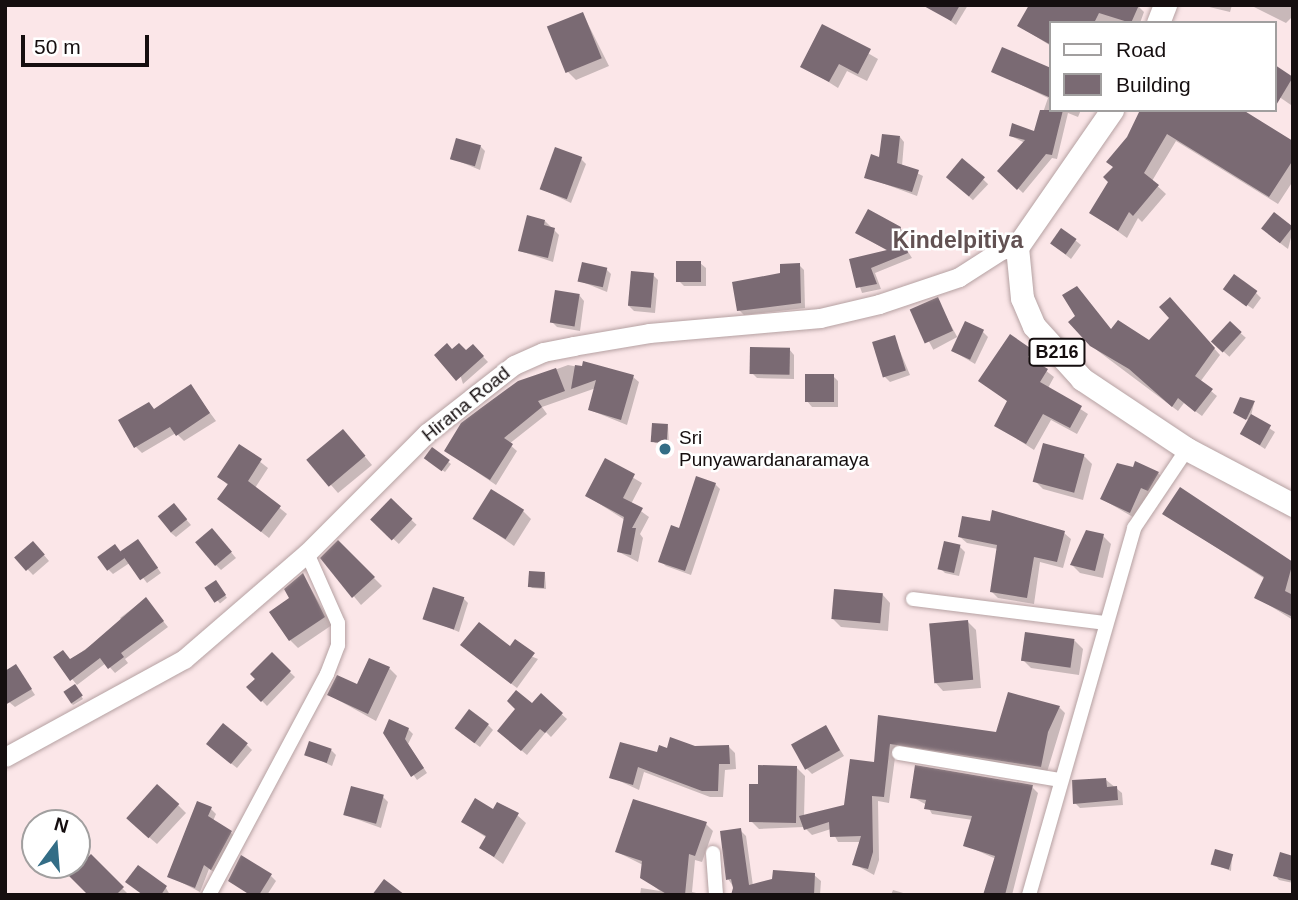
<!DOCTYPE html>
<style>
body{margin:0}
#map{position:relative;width:1298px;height:900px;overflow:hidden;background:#fbe6e8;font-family:Arial,sans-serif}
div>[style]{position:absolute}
.shadow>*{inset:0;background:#0003;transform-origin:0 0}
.building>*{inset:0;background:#7a6a73;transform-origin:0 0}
.roads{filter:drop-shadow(0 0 2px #b5a1a2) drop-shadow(0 0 2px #b5a1a2)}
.minor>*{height:14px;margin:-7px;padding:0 7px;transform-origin:7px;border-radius:7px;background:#fff}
.tertiary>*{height:19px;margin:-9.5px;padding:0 9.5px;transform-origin:9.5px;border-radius:9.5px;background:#fff}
.primary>*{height:23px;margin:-11.5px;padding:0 11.5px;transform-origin:11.5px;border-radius:11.5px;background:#fff}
.dots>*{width:19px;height:19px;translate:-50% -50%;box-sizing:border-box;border:4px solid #fff;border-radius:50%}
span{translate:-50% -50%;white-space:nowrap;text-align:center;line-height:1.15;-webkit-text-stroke:5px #fff;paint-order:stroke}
.shield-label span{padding:2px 5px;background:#fff;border:2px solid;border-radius:5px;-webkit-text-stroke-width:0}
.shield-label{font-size:18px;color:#150e0f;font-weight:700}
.street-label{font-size:19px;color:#150e0f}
.poi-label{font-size:19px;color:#150e0f}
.left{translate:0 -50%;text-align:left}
.quarter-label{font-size:23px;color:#625152;font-weight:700}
.frame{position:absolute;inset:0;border:7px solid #150e0f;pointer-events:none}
.legend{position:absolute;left:1049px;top:21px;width:228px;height:91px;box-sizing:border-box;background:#fff;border:2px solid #a19f9f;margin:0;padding:9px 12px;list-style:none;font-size:21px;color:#150e0f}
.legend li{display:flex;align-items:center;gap:14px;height:35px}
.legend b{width:35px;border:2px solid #a19f9f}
.north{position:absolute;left:21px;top:809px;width:70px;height:70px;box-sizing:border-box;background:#fff;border:2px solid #a19f9f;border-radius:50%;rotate:16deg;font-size:19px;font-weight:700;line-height:28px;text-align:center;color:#150e0f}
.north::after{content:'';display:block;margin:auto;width:24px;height:32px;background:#336d86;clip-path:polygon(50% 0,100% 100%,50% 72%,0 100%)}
.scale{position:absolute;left:21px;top:35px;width:128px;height:32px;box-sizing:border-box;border:4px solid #150e0f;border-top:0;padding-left:9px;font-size:21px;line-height:24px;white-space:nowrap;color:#150e0f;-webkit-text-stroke:5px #fff;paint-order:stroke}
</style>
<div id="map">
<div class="shadow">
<i style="clip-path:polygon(929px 5px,968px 5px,956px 25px)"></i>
<i style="clip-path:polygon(1201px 5px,1232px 5px,1230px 12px)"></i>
<i style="clip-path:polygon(1250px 5px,1293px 5px,1293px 16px,1286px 23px)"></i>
<i style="clip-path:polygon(1138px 6px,1144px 12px,1140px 23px,1051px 23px,1051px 46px,1019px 26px)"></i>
<i style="clip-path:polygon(583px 14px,609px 66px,576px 80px,568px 72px)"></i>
<i style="clip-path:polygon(823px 27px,878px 59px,867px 81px,847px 71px,838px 88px,803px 66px)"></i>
<i style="clip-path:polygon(1003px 49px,1051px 70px,1051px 110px,1081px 110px,1078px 117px,1068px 113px,1057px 159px,1052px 158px,1023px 193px,999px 171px,1025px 143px,1011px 136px,1036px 133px,1048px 98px,993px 71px)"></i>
<i style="clip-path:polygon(1275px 69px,1293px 80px,1291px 105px,1275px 94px)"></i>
<i style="clip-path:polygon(1182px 110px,1293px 143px,1293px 181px,1278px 204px,1176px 141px,1152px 181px,1166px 194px,1142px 222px,1138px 218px,1127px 238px,1091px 212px)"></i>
<i style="clip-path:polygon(900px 137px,904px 142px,902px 166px,923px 176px,917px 196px,866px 177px)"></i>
<i style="clip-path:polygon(480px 146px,485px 151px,480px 170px,451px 158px)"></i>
<i style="clip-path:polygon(581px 159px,586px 164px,571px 203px,542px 189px)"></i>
<i style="left:963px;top:160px;width:35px;height:22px;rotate:44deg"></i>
<i style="clip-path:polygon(1274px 215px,1293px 230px,1288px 249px,1268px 234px)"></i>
<i style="clip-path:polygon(545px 221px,559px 235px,553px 262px,520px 251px)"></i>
<i style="clip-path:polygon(900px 228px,906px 234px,901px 248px,905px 247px,912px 258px,875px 273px,881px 289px,862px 293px,851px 260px,888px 251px,857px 233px)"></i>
<i style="clip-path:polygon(1075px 240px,1081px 245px,1071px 259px,1052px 244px)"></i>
<i style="clip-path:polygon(700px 263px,706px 268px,706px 286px,684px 286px,679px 281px)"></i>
<i style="clip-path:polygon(799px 265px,804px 270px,805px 308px,744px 315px,739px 310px)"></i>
<i style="clip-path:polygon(606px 269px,611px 274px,607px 292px,580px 281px)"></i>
<i style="clip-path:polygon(653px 275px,658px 280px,655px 313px,634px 311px,629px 306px)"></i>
<i style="clip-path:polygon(1230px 293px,1256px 293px,1261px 298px,1253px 309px)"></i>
<i style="clip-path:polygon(579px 295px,584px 301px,580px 331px,557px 327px,552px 322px)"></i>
<i style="left:937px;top:299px;width:43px;height:27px;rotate:62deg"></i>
<i style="clip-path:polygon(1176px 305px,1220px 355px,1200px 382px,1217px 396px,1202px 416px,1184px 403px,1178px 411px,1098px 351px,1071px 322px,1149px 343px,1172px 319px)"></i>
<i style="left:1230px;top:324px;width:21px;height:25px;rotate:41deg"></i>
<i style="clip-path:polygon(983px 332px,988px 337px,975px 364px,953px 351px)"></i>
<i style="clip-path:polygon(894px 337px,910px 375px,890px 382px,885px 377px)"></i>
<i style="clip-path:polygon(473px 346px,488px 362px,463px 384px,453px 351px,466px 352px)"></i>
<i style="clip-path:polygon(789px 349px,794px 355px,794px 379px,757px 378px,752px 373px)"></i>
<i style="clip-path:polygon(1032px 351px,1039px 359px,1036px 363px,1054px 377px,1048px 388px,1088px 414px,1077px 434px,1051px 420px,1034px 450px,996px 425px,1009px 402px,980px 381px)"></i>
<i style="clip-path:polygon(568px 365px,633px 377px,639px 382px,627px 425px,590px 410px,596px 388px,542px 407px,547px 414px,509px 444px,517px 451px,496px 485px,446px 451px,519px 383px)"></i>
<i style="clip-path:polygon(833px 376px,838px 381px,838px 407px,812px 407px,807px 401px)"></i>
<i style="clip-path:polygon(191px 387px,216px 421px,184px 441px,176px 433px,142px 453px,136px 447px,155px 410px)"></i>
<i style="clip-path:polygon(1254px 403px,1251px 416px,1275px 432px,1265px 449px,1242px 434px,1249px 420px,1237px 415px)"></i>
<i style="clip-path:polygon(668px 426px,669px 444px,655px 443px,653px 441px)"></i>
<i style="clip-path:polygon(351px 440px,372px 465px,338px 493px,309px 460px)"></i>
<i style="clip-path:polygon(240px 446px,268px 468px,255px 488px,287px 514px,269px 538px,219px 499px,229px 486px,219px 477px)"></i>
<i style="clip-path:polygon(432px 450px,451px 464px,445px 472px,428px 460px)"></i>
<i style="clip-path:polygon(1084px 456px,1092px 464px,1083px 500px,1043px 489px,1035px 481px)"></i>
<i style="clip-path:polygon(605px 461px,642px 483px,631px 504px,649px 517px,640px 534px,643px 538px,638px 562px,619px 552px,625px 520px,587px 496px)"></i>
<i style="clip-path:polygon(1158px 473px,1166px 481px,1138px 520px,1102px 499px)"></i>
<i style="clip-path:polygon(715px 484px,720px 489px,691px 575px,666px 566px,660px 561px)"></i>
<i style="left:391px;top:501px;width:35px;height:26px;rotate:43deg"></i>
<i style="clip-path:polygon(179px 511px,191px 525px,176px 537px,170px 532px)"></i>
<i style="clip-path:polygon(523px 511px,531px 519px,514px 546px,474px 518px)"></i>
<i style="clip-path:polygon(1165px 514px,1293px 564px,1293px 620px,1256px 597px,1265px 579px)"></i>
<i style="clip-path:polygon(1064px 533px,1071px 539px,1063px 568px,1040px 562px,1034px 604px,998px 598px,992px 592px,998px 549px,967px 543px,960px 537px)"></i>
<i style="clip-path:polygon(217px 536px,236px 558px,221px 570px,216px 565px)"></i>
<i style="clip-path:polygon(1103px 536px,1111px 544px,1103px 578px,1080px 573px,1072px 565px)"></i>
<i style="clip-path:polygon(338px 542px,382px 586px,361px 605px,322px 558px)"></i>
<i style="clip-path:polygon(143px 547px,161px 573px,147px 583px,131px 562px,113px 574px,108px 569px,121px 553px)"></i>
<i style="clip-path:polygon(960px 547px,965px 552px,959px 576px,945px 573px,940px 568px)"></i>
<i style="clip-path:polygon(38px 548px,49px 561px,33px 575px,16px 557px)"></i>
<i style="clip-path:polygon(545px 574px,546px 589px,532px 588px,530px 586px)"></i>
<i style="clip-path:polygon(303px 575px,332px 625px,298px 648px,290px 640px,292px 598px)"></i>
<i style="left:215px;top:583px;width:19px;height:9px;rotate:51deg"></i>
<i style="clip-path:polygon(882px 594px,890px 603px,888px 631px,841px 627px,833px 619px)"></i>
<i style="clip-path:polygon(463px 598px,468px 603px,459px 632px,425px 618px)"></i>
<i style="clip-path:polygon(145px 599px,168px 627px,125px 659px,128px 663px,115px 673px,106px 663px,77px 685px,55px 658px,70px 660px,124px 622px,120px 618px)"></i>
<i style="clip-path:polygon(968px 622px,976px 630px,981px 688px,943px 691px,935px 682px)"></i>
<i style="clip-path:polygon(1075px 641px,1083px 649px,1079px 675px,1031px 668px,1023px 660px)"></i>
<i style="clip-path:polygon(511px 648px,538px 659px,517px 688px,467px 650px)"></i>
<i style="clip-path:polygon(272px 655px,295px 677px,267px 706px,249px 687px)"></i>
<i style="clip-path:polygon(16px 666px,35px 695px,15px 707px,9px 702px)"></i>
<i style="clip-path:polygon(389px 668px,397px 676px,376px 721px,329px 695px,358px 686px)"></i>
<i style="clip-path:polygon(77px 689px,83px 699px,73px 705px,71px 703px)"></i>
<i style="clip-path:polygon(541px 696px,567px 719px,551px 737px,546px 732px,527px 755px,504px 736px)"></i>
<i style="clip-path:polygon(1059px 707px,1065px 713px,1047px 772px,896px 750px,889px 803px,878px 801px,879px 860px,874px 875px,854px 864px,861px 842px,838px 842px,831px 829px,812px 835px,804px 827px,759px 829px,751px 821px,759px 786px,796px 767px,805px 776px,804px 817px,846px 807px,875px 764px,879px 717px,997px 734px)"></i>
<i style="clip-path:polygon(488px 725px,493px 730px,480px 747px,461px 733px)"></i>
<i style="clip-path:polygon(826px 727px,844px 756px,812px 774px,807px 769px)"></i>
<i style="clip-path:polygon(408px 729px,413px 734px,408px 744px,427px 773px,417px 780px,385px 733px)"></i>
<i style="clip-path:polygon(247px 745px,252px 750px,237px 768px,213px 749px)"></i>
<i style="clip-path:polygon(729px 747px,735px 753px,736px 769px,725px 770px,723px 797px,710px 797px,644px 772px,639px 790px,611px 777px,668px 750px)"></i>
<i style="clip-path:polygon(331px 750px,336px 755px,332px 766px,307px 754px)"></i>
<i style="clip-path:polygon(1105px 779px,1122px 793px,1123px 805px,1080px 808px,1075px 803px)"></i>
<i style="clip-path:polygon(1032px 787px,1038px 793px,1012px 895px,985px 895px,996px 859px,965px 845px,973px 820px,932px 814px,927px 805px,912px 797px)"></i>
<i style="clip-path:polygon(383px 797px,388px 802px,381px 828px,345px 815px)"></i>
<i style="clip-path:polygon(178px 805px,186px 813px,157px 844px,136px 826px)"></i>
<i style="clip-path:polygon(211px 809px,216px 814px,213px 821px,237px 837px,217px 874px,209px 869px,200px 892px,169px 876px)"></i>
<i style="clip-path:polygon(494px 811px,517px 815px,526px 823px,503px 864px,481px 848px,487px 838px,463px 822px)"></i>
<i style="clip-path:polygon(706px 824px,713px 831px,702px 862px,695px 860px,692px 892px,705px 895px,640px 895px,641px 888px,660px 891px,642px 877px,643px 865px,617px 852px)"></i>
<i style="clip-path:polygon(740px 830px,746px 836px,753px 886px,814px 875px,821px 881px,820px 895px,731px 895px,735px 889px,728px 879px)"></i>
<i style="clip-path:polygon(1232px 856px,1231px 871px,1213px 864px)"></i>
<i style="clip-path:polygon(91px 857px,129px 895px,90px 895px)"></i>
<i style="clip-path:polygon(1293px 858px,1293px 883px,1279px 880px,1275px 875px)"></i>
<i style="clip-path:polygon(138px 867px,166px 888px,170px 895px,143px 895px)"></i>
<i style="clip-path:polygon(271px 876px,276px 881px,267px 895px,250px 895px)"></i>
<i style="clip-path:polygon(893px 890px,910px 895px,891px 895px)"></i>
</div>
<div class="building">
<i style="clip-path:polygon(922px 5px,960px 5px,951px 21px)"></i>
<i style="clip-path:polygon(1029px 5px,1139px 5px,1131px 23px,1099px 13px,1094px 23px,1051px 23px,1051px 45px,1017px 26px)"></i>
<i style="left:583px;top:12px;width:50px;height:39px;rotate:68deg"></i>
<i style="clip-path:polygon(822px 24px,871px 49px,858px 74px,839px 64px,829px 82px,800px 67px)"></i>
<i style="clip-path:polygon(1002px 47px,1051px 68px,1051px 98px,991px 72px)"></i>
<i style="clip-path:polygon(1275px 65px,1293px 77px,1275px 107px)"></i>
<i style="clip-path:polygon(1040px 110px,1063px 110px,1052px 155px,1046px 154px,1017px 190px,997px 171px,1025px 140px,1009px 136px,1012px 123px,1034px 131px)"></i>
<i style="clip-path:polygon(1140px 110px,1243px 110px,1293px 141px,1293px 160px,1269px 197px,1167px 134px,1144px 173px,1159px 185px,1133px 216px,1129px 212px,1118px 231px,1089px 213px,1108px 182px,1103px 177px,1113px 167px,1106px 162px,1127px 137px)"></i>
<i style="clip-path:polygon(882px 134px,900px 136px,897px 163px,919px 170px,912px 192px,864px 178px,871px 154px,879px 157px)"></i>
<i style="left:456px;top:138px;width:26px;height:22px;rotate:16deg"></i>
<i style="left:555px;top:147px;width:29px;height:45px;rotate:20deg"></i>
<i style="left:962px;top:158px;width:30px;height:25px;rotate:40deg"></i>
<i style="clip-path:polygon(868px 209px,901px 227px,895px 248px,906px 245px,908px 253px,871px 268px,877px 284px,856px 288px,849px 259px,887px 250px,855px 233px)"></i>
<i style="left:1274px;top:212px;width:24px;height:21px;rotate:38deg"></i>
<i style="clip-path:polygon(527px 215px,545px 220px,544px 225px,555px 228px,548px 258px,518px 251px)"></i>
<i style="left:1061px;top:228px;width:19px;height:19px;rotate:35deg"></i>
<i style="left:676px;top:261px;width:25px;height:21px"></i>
<i style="left:582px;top:262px;width:26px;height:20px;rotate:13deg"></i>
<i style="clip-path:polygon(800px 263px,801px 303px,737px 311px,732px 282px,780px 273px,780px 264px)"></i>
<i style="left:631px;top:271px;width:23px;height:35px;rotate:5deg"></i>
<i style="left:1234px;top:274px;width:29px;height:19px;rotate:36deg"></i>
<i style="clip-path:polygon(1077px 286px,1111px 329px,1118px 320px,1149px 340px,1169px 318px,1159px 307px,1170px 297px,1215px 348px,1195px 376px,1213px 389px,1195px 412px,1178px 398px,1172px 407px,1129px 369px,1090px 346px,1068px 322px,1075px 316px,1062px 295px)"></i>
<i style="left:555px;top:290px;width:25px;height:33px;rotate:9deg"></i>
<i style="left:938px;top:297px;width:37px;height:31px;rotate:66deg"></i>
<i style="left:965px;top:321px;width:21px;height:33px;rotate:25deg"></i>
<i style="left:1230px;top:321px;width:16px;height:28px;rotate:43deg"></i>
<i style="clip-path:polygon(1010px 334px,1033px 350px,1028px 357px,1048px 369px,1040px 382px,1082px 406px,1070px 428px,1043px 414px,1026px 444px,994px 426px,1007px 401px,978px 381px)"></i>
<i style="left:895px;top:335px;width:37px;height:24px;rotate:73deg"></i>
<i style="clip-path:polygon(447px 343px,452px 349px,459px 343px,466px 350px,473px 344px,484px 356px,456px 381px,434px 355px)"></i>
<i style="left:750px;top:347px;width:40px;height:27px;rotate:1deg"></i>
<i style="clip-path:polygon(583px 361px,634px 375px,621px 420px,588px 410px,596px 380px,571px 389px,575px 365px,582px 366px)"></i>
<i style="clip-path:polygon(556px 368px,565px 391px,538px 401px,542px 407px,504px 438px,513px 444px,490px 480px,444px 451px,461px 423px,481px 408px,518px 381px)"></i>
<i style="left:805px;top:374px;width:29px;height:28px"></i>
<i style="clip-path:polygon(191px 384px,210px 413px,176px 436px,170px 427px,134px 448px,118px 420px,149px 402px,154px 409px)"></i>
<i style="clip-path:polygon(1240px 397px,1255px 401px,1246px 420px,1233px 413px)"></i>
<i style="left:1251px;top:414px;width:23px;height:23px;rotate:29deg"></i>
<i style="left:652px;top:423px;width:16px;height:19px;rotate:4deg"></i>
<i style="left:343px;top:429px;width:35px;height:48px;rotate:50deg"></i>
<i style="left:1043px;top:443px;width:43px;height:40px;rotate:15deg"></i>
<i style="clip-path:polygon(239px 444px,262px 459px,248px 481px,281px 506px,261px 532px,217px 499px,228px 484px,217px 477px)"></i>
<i style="left:432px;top:447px;width:22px;height:14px;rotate:36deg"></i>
<i style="clip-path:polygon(605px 458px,635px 474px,623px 498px,643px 508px,632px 528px,636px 528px,631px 555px,617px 552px,624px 517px,585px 496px)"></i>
<i style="clip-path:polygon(1135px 461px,1159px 472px,1148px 491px,1141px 488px,1130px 513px,1100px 499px,1117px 463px,1133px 467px)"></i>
<i style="clip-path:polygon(696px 476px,716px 483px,685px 571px,658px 562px,671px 525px,679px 528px)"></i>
<i style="clip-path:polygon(1180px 487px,1293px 562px,1285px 591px,1293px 595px,1293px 617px,1254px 598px,1264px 577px,1162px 514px)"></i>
<i style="left:491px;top:489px;width:39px;height:35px;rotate:32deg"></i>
<i style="left:391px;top:498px;width:30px;height:30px;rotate:44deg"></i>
<i style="left:174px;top:503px;width:21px;height:21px;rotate:51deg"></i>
<i style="clip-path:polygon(992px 510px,1065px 531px,1057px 562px,1034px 557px,1027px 598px,990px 592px,997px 545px,958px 537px,962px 516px,990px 521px)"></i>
<i style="left:212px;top:528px;width:31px;height:22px;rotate:50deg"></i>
<i style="clip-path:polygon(1086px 530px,1104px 534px,1095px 571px,1070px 565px)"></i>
<i style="left:138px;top:539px;width:35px;height:22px;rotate:55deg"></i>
<i style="clip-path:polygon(338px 540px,375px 577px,352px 598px,320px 558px)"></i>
<i style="left:33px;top:541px;width:18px;height:25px;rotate:49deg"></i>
<i style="left:944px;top:541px;width:17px;height:29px;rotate:13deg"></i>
<i style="left:115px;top:544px;width:17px;height:22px;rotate:54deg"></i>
<i style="left:529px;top:571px;width:16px;height:16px;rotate:4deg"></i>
<i style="clip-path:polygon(303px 573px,325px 617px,289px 641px,269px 612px,289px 598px,284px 589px)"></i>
<i style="left:216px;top:580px;width:18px;height:14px;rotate:56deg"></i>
<i style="left:433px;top:587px;width:33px;height:34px;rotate:18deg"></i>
<i style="left:834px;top:589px;width:49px;height:30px;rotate:5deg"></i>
<i style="clip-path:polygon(146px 597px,164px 621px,121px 653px,124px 657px,108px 669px,100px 658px,70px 681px,53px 657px,63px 650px,70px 659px,85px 650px)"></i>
<i style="left:968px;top:620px;width:60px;height:39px;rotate:85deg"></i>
<i style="clip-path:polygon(479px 622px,510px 646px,515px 639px,535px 653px,511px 684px,460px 645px)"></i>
<i style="left:1025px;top:632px;width:50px;height:29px;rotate:8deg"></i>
<i style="clip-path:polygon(272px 652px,291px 671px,261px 702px,246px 687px,255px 679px,250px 674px)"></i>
<i style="clip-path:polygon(369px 658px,390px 667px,368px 714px,327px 695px,337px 675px,357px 684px)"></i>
<i style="clip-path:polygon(16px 664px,32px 689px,5px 705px,5px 671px)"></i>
<i style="left:75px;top:684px;width:14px;height:14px;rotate:56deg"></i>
<i style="clip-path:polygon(516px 690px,532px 703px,541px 693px,563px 713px,545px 733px,540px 729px,521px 751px,497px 731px,515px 709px,507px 701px)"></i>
<i style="clip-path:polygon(1008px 692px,1060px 706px,1048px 732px,1041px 767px,890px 744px,884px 797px,872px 796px,873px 852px,868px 869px,852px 865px,861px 836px,830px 837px,829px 822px,804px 830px,799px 816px,844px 805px,850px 759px,874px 762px,878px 715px,996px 732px)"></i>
<i style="left:469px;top:709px;width:25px;height:24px;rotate:37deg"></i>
<i style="clip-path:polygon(389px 719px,409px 728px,405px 739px,424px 768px,411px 777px,383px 733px)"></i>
<i style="left:223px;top:723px;width:32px;height:27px;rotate:39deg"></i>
<i style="left:826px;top:725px;width:29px;height:40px;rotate:61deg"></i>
<i style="clip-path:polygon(670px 737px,695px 746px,729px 745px,730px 764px,719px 764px,718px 791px,702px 791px,638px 767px,633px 785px,609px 778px,620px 742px,657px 752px,659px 745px,667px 748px)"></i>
<i style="left:309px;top:741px;width:24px;height:15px;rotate:19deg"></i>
<i style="clip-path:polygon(758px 765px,797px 766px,796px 823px,749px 822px,749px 784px,758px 784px)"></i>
<i style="clip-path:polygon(915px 765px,1033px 785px,1005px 895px,983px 895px,995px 856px,963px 846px,972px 816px,924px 809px,926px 800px,910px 798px)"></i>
<i style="clip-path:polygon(1106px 778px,1107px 787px,1117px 786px,1118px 800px,1073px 804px,1072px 780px)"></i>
<i style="left:157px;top:784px;width:30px;height:46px;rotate:42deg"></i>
<i style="left:351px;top:786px;width:34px;height:30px;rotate:15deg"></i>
<i style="clip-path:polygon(475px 798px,493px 809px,497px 802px,519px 813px,494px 857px,479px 848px,486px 836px,461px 822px)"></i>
<i style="clip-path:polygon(633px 799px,707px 822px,695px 856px,689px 854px,685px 895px,668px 895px,640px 878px,642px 861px,615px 852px)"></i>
<i style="clip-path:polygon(197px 801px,212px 807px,208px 816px,232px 831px,211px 870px,204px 865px,195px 888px,167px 877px)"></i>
<i style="clip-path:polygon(741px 828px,749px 885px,772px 879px,773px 870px,815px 873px,814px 895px,731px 895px,733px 888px,731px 879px,726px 880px,720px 831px)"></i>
<i style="left:1215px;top:849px;width:19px;height:16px;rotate:16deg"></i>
<i style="clip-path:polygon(1280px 852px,1293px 856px,1293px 881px,1273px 876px)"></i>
<i style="clip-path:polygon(91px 854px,124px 887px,116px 895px,88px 895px,69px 876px)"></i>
<i style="clip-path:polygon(241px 855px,272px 874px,259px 895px,250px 895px,228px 881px)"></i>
<i style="clip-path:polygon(138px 865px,167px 886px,161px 895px,143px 895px,125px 882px)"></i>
<i style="clip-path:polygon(384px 879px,405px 895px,372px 895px)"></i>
</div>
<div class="roads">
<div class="minor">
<i style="left:913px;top:599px;width:194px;rotate:7.1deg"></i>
<i style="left:899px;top:753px;width:163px;rotate:9.5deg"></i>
<i style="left:713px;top:853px;width:42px;rotate:85.9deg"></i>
<i style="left:209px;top:895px;width:251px;rotate:-61.9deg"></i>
<i style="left:327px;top:674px;width:31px;rotate:-69deg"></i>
<i style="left:338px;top:645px;width:22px;rotate:-90deg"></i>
<i style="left:338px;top:623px;width:77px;rotate:-113.9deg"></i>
<i style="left:1029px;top:895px;width:382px;rotate:-74deg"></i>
<i style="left:1134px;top:528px;width:95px;rotate:-56.1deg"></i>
</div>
<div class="tertiary">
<i style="left:5px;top:757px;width:204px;rotate:-28.7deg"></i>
<i style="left:184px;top:659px;width:162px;rotate:-40.8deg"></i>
<i style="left:307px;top:553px;width:170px;rotate:-45deg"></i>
<i style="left:427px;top:433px;width:110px;rotate:-38deg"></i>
<i style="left:514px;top:365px;width:32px;rotate:-24deg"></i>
<i style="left:543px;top:352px;width:31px;rotate:-11deg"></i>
<i style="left:573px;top:346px;width:77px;rotate:-9.7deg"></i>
<i style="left:649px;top:333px;width:172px;rotate:-5deg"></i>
<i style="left:820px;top:318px;width:61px;rotate:-13.3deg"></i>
<i style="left:879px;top:304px;width:84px;rotate:-18.6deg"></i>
<i style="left:959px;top:277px;width:50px;rotate:-32.7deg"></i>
<i style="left:1001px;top:250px;width:16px;rotate:-11deg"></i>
</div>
<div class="primary">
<i style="left:1158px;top:23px;width:19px;rotate:-69deg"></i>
<i style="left:1112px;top:110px;width:167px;rotate:124.7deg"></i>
<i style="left:1017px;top:247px;width:51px;rotate:84.4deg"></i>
<i style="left:1022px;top:298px;width:30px;rotate:67deg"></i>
<i style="left:1034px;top:326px;width:72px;rotate:47.8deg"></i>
<i style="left:1082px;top:379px;width:126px;rotate:33.7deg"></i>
<i style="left:1187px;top:449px;width:120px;rotate:27.8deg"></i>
</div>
</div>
<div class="dots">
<i style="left:665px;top:449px;background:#336d86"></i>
</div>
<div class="shield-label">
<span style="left:1057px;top:352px">B216</span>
</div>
<div class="street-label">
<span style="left:466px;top:404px;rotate:-39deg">Hirana Road</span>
</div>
<div class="poi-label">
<span class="left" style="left:679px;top:449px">Sri<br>Punyawardanaramaya</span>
</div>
<div class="quarter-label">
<span style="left:958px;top:240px">Kindelpitiya</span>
</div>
<div class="frame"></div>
<ul class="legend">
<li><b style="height:9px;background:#fff"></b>Road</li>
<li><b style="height:19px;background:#7a6a73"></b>Building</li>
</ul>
<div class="north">N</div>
<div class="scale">50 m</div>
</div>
